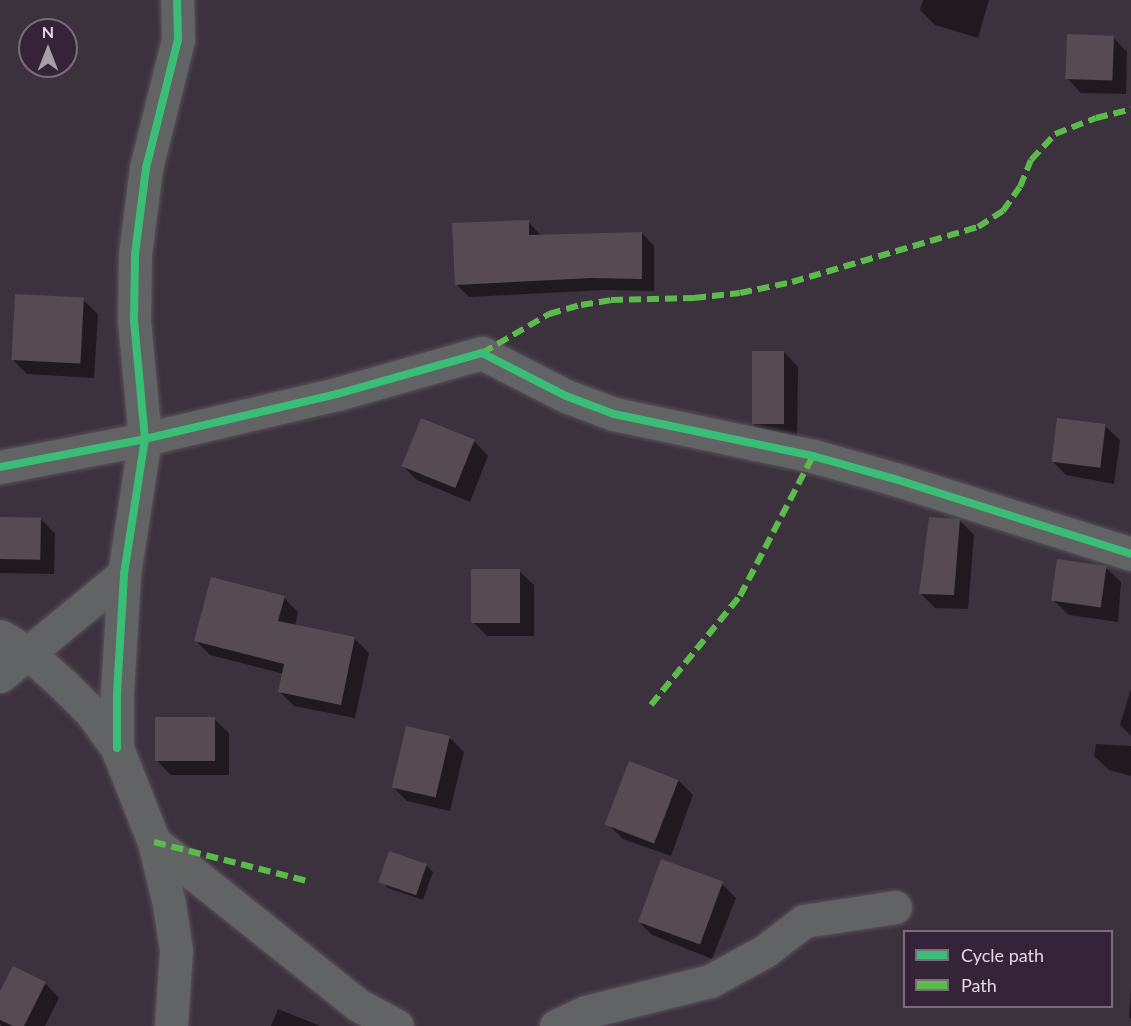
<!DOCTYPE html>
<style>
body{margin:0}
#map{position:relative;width:1131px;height:1026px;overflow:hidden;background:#3c323d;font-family:Lato,sans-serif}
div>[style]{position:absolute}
.shadow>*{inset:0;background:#0007}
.building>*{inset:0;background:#564b53;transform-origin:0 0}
.roads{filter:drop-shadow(0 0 2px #59515a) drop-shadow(0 0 2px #59515a)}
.street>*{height:33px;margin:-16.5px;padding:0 16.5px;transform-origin:16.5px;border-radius:16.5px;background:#616365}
.quiet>*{height:6px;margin-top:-3px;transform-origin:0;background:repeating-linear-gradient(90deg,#5cbc4b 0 12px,transparent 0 18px)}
.cycleway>*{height:8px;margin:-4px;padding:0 4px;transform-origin:4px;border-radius:4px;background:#3abd76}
span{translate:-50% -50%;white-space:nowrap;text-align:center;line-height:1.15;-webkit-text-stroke:4.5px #352338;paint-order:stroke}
.legend{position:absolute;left:903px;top:930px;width:210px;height:78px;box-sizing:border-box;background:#352338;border:2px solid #7b6b7d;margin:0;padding:8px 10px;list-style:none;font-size:18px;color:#e4d8e5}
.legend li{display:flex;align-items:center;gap:12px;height:30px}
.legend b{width:30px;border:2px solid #7b6b7d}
.north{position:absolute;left:18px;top:18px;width:60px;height:60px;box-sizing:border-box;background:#352338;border:2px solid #7b6b7d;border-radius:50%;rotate:0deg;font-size:16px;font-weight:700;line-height:24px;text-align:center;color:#e4d8e5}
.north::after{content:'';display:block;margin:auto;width:21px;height:27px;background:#a99eaa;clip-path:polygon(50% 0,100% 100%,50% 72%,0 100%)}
</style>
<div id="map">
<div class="shadow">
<i style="clip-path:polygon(923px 0,989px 0,978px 38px,935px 25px,920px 10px)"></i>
<i style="clip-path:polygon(1113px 37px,1127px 52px,1126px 94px,1081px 93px,1067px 78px)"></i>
<i style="clip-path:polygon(528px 221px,541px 236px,642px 233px,654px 246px,654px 291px,605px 290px,469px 297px,456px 284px)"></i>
<i style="clip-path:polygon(83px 300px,98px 314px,94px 378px,27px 374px,13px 360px)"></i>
<i style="clip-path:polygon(784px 352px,798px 367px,797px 442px,767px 438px,752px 423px)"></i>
<i style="clip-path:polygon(1105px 426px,1120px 440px,1114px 484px,1066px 475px,1052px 461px)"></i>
<i style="clip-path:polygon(474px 441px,488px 456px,470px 502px,417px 480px,403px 466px)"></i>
<i style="clip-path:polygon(0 518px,41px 519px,55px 534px,54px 574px,0 573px)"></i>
<i style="clip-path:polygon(960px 521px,974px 535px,968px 609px,935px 608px,921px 594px)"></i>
<i style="clip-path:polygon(1106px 568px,1121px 582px,1118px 622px,1069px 615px,1054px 601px)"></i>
<i style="clip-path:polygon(519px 571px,534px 585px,534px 636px,487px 636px,473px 622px)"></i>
<i style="clip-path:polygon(284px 598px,298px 612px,295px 626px,354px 638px,369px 653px,355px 718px,294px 706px,280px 692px,284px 674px,210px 655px,196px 641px)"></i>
<i style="clip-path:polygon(1131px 689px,1131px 736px,1120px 725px)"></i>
<i style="clip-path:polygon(214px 719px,229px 733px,229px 775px,171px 775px,157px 761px)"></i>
<i style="clip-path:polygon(450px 738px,464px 752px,450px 811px,407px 801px,393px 787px)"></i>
<i style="clip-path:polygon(1096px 744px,1131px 746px,1131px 776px,1109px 770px,1094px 756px)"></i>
<i style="clip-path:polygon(679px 781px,693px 795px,671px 856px,623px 839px,608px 824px)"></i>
<i style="clip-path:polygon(426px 865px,433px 872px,423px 900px,388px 888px,381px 881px)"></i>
<i style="clip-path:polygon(722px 884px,736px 898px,712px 959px,652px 935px,638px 921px)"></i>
<i style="clip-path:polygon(45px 983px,59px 998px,45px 1026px,2px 1026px,0 1024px,0 995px)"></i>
<i style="clip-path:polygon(1131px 990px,1131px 1019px,1129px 1017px)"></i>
<i style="clip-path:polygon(278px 1009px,318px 1025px,320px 1026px,271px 1026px)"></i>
</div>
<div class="building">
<i style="left:1067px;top:34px;width:47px;height:45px;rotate:2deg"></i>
<i style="clip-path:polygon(529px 220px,529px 235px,642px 232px,642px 279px,592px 278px,455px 285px,452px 223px)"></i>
<i style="left:15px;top:294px;width:69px;height:66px;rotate:3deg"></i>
<i style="left:752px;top:351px;width:32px;height:73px"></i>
<i style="left:421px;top:418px;width:58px;height:52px;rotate:22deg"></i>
<i style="left:1057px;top:418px;width:49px;height:44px;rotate:7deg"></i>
<i style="left:0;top:517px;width:41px;height:42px;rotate:1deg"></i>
<i style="clip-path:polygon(929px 517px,960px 519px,954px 595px,919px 594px)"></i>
<i style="left:1057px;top:559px;width:50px;height:42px;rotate:8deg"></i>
<i style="left:471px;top:569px;width:49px;height:54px"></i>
<i style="clip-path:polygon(211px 577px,285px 596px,278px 621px,355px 637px,341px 705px,278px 692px,284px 664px,194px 641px)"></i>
<i style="left:155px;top:717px;width:60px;height:44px"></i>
<i style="left:406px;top:726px;width:45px;height:63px;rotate:13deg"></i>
<i style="left:629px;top:761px;width:53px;height:68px;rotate:21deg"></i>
<i style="left:389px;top:851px;width:40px;height:33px;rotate:19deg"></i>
<i style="left:661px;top:859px;width:66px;height:67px;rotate:20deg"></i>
<i style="clip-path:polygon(13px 966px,46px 982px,24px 1026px,13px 1026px,0 1020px,0 991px)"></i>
</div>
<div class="roads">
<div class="street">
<i style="left:0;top:467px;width:148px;rotate:-10.9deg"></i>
<i style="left:145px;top:439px;width:197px;rotate:-13.2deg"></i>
<i style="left:337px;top:394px;width:151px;rotate:-15.8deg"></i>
<i style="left:482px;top:353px;width:94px;rotate:27.1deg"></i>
<i style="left:566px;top:396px;width:51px;rotate:20.6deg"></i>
<i style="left:614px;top:414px;width:203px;rotate:11.9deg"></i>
<i style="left:813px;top:456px;width:88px;rotate:15.8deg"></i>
<i style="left:898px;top:480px;width:244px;rotate:17.6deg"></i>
<i style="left:0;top:636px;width:33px;rotate:31deg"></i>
<i style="left:28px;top:653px;width:48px;rotate:41.6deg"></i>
<i style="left:64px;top:685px;width:38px;rotate:45deg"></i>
<i style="left:91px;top:712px;width:44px;rotate:54.2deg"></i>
<i style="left:117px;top:748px;width:101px;rotate:68.5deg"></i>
<i style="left:154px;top:842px;width:64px;rotate:76.4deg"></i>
<i style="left:169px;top:904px;width:47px;rotate:81.3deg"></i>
<i style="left:176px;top:950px;width:76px;rotate:93.8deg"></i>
<i style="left:0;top:676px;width:161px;rotate:-39.4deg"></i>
<i style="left:117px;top:748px;width:55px;rotate:-90deg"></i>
<i style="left:117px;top:693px;width:119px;rotate:-86.6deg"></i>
<i style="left:124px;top:574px;width:137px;rotate:-81.2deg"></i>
<i style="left:145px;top:439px;width:119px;rotate:-95.3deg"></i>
<i style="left:134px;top:321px;width:67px;rotate:-89.1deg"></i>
<i style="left:135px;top:254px;width:87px;rotate:-82.7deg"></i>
<i style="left:146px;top:168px;width:132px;rotate:-76deg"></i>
<i style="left:178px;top:40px;width:40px;rotate:-91.4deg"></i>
<i style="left:154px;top:842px;width:261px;rotate:38.6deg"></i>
<i style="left:358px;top:1005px;width:44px;rotate:28.3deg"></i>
<i style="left:556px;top:1026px;width:33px;rotate:-25deg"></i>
<i style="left:586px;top:1012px;width:128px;rotate:-14deg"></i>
<i style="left:710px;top:981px;width:63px;rotate:-28.6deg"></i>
<i style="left:765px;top:951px;width:49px;rotate:-37.6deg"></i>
<i style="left:804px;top:921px;width:92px;rotate:-8.7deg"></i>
</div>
</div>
<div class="quiet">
<i style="left:482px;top:353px;width:78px;rotate:-30.2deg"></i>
<i style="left:549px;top:314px;width:33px;rotate:-16deg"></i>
<i style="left:581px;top:305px;width:30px;rotate:-9deg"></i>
<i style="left:611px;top:300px;width:83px;rotate:-1.4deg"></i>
<i style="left:694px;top:298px;width:46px;rotate:-6.2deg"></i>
<i style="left:740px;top:293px;width:53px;rotate:-11.9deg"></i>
<i style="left:792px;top:282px;width:194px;rotate:-16.5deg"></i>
<i style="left:978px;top:227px;width:30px;rotate:-33deg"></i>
<i style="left:1003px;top:211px;width:29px;rotate:-55deg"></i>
<i style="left:1020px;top:187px;width:29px;rotate:-68deg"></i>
<i style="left:1031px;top:160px;width:35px;rotate:-47deg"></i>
<i style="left:1055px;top:134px;width:44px;rotate:-21.3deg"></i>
<i style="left:1096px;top:118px;width:36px;rotate:-14deg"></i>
<i style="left:651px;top:705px;width:141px;rotate:-50.8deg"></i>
<i style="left:740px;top:596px;width:158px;rotate:-62.5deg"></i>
<i style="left:154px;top:842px;width:158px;rotate:14.3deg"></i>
</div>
<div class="cycleway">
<i style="left:0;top:467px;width:148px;rotate:-10.9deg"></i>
<i style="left:145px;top:439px;width:197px;rotate:-13.2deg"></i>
<i style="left:337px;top:394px;width:151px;rotate:-15.8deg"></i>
<i style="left:482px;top:353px;width:94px;rotate:27.1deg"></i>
<i style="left:566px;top:396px;width:51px;rotate:20.6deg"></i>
<i style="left:614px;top:414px;width:203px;rotate:11.9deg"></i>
<i style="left:813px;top:456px;width:88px;rotate:15.8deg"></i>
<i style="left:898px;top:480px;width:244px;rotate:17.6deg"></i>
<i style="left:117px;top:748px;width:55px;rotate:-90deg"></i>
<i style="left:117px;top:693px;width:119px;rotate:-86.6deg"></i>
<i style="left:124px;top:574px;width:137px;rotate:-81.2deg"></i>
<i style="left:145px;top:439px;width:119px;rotate:-95.3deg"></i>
<i style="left:134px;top:321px;width:67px;rotate:-89.1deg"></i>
<i style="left:135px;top:254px;width:87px;rotate:-82.7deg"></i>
<i style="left:146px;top:168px;width:132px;rotate:-76deg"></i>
<i style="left:178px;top:40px;width:40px;rotate:-91.4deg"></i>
</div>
<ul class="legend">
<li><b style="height:8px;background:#3abd76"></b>Cycle path</li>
<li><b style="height:8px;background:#5cbc4b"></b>Path</li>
</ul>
<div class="north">N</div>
</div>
